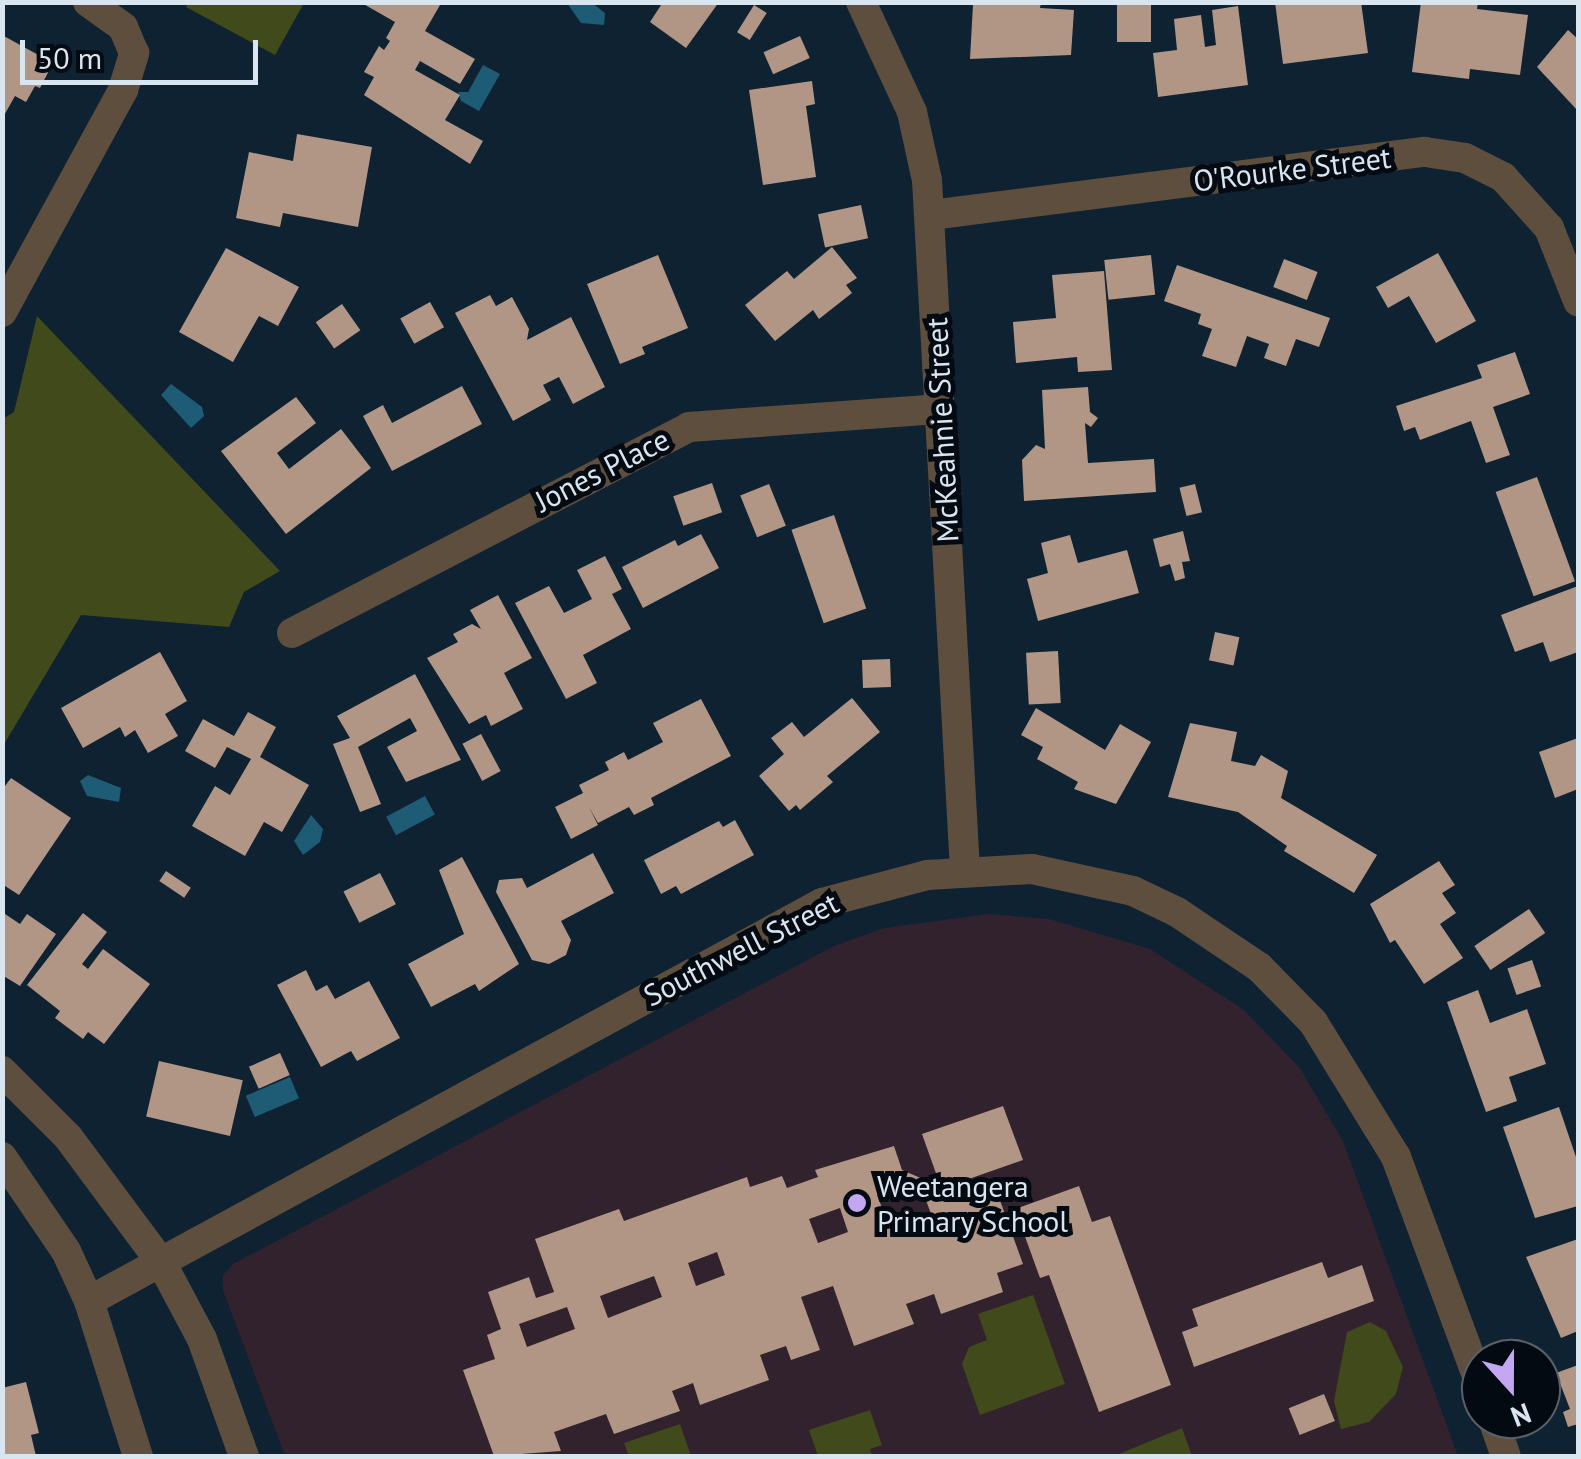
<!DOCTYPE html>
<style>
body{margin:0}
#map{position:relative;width:1581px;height:1459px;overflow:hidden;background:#0f2232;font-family:"PT Sans",sans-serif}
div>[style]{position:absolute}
.education>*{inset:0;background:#31222d}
.green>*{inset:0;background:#404a1b}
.water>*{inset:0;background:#1e5c76;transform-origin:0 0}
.building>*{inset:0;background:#b19686;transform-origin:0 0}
.minor>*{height:30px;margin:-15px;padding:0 15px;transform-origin:15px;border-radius:15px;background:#5e4e3e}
.tertiary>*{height:30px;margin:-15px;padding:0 15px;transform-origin:15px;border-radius:15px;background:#5e4e3e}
.dots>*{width:28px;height:28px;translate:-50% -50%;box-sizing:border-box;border:5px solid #040a11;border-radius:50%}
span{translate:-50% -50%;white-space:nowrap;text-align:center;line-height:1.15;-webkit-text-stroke:10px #040a11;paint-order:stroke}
.street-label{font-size:30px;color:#d9e5ef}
.poi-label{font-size:30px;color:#d9e5ef}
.left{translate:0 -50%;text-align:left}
.frame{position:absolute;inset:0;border:5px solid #d9e5ef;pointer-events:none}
.north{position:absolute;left:1461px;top:1339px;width:100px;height:100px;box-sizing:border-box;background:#040a11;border:2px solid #59626a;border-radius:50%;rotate:159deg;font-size:28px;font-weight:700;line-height:40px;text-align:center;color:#d9e5ef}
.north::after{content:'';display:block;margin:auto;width:35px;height:45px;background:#c3a7f2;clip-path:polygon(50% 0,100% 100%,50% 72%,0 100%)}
.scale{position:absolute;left:20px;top:40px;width:238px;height:45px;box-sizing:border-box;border:5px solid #d9e5ef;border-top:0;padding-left:12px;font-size:30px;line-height:35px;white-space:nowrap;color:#d9e5ef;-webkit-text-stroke:8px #040a11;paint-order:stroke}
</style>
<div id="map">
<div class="education">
<i style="clip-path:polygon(989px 914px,1049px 919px,1150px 949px,1244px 1010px,1299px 1067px,1343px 1141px,1458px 1456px,285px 1456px,223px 1290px,223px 1275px,233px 1264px,834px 946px,884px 928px)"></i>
</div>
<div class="green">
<i style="clip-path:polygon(189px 2px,304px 2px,304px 3px,275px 55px,186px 7px)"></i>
<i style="clip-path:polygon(37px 316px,280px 571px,244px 592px,229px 627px,81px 615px,3px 746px,3px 419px,14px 412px)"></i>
<i style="clip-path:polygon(1033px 1295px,1065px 1384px,980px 1415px,962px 1364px,969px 1347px,987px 1340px,978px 1314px)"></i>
<i style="clip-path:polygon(1370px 1322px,1386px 1331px,1403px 1367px,1396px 1394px,1369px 1422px,1341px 1429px,1334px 1401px,1347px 1332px)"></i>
<i style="clip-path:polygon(870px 1410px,882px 1445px,870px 1449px,872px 1456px,818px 1456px,809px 1430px)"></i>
<i style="clip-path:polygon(680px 1424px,691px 1456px,629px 1456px,624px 1443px)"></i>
<i style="clip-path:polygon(1182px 1428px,1192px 1456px,1114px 1456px)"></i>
</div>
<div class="water">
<i style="clip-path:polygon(567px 3px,592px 3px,605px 13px,604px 25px,581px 23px)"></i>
<i style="clip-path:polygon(483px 65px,500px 74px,479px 111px,461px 101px,458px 92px,468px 92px)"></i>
<i style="clip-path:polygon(171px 384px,202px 407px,204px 416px,191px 428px,161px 395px)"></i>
<i style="clip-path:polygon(88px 775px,121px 788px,119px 802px,87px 796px,80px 781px)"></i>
<i style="left:425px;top:796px;width:21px;height:44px;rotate:62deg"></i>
<i style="clip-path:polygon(311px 815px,323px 829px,320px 842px,303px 855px,294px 841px)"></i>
<i style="left:290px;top:1077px;width:23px;height:48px;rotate:67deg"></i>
</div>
<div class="building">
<i style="clip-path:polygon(360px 2px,440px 5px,425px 31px,475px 59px,460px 84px,420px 61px,415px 70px,460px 95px,445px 120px,483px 141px,470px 164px,364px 95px,374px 77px,364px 72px,379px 46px,384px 50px,390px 41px,386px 38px,395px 22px)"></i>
<i style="clip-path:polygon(663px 2px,719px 2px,686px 48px,650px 22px)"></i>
<i style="clip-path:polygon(1041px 2px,1040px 8px,1074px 10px,1071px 55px,970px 59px,973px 4px)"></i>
<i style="left:1117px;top:2px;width:34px;height:40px"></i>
<i style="clip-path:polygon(1275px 2px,1361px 2px,1368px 53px,1283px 64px)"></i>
<i style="clip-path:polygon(1421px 2px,1478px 2px,1477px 9px,1528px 15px,1520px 75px,1470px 69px,1469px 79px,1412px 72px)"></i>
<i style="left:754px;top:5px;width:15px;height:32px;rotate:32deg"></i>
<i style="clip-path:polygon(1238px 6px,1248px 85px,1158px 97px,1153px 53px,1177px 50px,1174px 19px,1201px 15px,1205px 47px,1216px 45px,1212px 10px)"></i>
<i style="clip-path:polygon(1568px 30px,1578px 39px,1578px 111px,1537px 67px)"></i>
<i style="clip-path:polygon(2px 35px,53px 63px,40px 88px,35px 86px,26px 102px,15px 96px,2px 119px)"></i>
<i style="left:800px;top:36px;width:24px;height:40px;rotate:66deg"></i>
<i style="clip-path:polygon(812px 81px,815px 104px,806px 106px,816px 177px,763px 185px,749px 90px)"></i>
<i style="clip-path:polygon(297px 134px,372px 147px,358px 227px,283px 213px,280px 227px,236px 218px,249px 152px,293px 161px)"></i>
<i style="left:861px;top:205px;width:34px;height:44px;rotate:78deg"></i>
<i style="clip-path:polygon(832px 247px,857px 278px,846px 285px,852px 293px,819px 319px,813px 310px,775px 341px,745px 305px,787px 271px,794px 279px)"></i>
<i style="clip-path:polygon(226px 248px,299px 287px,278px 326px,259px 316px,233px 362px,179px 332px)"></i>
<i style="clip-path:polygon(1438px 253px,1476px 321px,1436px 343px,1409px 296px,1388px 308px,1376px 287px)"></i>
<i style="clip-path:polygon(658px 255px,688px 328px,642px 347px,645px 354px,620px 364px,587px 284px)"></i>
<i style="left:1151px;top:255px;width:40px;height:47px;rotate:84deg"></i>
<i style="left:1284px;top:259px;width:36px;height:30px;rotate:21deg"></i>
<i style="clip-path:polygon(1177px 265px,1330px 318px,1319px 347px,1296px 339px,1286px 366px,1264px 358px,1269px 344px,1247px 336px,1236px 367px,1202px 356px,1212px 329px,1198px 324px,1201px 314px,1164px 301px)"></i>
<i style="clip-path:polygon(1104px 271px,1112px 370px,1078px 372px,1077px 357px,1016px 363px,1013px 322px,1056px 318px,1052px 275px)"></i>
<i style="clip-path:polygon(490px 295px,496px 306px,512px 297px,529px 329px,527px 340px,571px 317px,605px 387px,573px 404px,559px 377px,543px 385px,551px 400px,513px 421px,455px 313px)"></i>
<i style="left:430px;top:302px;width:29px;height:34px;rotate:61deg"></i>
<i style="left:342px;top:304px;width:32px;height:32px;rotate:55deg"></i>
<i style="clip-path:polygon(1515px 352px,1530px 394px,1493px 407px,1510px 455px,1486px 463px,1471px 421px,1420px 440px,1415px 427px,1404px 431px,1396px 406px,1482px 378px,1477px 365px)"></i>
<i style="clip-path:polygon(462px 386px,482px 424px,392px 471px,363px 416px,383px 405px,392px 423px)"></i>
<i style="clip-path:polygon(1088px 387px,1090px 412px,1098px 418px,1091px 427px,1085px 423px,1088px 463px,1154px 459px,1156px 492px,1024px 501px,1022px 460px,1036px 445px,1045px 449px,1042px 390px)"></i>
<i style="clip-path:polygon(296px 397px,316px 423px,277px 453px,289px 469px,341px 429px,371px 468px,286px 534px,221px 451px)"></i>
<i style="left:1537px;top:477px;width:111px;height:44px;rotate:70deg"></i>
<i style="left:712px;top:483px;width:31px;height:41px;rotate:71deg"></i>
<i style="left:769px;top:484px;width:45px;height:31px;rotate:68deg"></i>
<i style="left:1195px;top:484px;width:29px;height:16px;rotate:76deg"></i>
<i style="left:834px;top:515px;width:99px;height:45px;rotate:71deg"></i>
<i style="clip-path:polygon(1183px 531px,1190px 561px,1182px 562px,1185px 578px,1175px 581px,1170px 564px,1160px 567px,1153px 539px)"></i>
<i style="clip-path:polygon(701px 534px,719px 568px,643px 608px,622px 567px,675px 540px,678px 546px)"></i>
<i style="clip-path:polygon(1070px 535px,1078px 563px,1127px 550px,1139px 593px,1038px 621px,1027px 579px,1048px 573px,1041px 543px)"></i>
<i style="clip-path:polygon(605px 556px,622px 589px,612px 594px,631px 629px,583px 655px,597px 683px,566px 699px,515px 603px,549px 586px,564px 613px,592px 599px,577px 570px)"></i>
<i style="clip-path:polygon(1578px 586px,1578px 652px,1550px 662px,1543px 642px,1515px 652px,1501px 615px)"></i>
<i style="clip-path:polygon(498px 595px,532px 658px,504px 673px,523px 709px,491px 726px,486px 715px,469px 724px,427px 658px,458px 642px,453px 634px,472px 624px,481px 629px,470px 610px)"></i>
<i style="left:1215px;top:632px;width:25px;height:29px;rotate:12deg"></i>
<i style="left:1058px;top:651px;width:52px;height:32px;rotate:87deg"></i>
<i style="clip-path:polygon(160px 652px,187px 701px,165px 714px,178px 736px,148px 753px,135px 730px,125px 737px,120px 727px,83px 748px,61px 708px)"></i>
<i style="left:890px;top:659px;width:28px;height:28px;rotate:88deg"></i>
<i style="clip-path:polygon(415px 674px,461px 760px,406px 782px,387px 747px,417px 731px,410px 718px,358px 747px,381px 804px,360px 812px,333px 744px,350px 738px,337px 716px)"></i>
<i style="clip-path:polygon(852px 698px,880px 732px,827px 776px,833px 782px,800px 810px,796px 805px,789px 811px,759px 776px,784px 754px,771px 738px,792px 722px,804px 737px)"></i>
<i style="clip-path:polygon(701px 699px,731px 756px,651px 798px,654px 805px,634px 815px,629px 807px,598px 823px,589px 807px,598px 825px,571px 839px,555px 807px,583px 793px,579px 785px,609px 770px,605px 762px,624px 752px,628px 760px,663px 742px,653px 723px)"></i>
<i style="clip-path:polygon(1036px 708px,1105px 750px,1120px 724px,1151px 742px,1116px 804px,1074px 789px,1078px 782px,1037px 759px,1043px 747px,1021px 735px)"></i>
<i style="clip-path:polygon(248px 712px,276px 727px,260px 757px,309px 785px,282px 832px,264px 822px,245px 856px,192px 826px,215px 786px,230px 795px,251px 759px,227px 747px,215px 768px,185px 751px,203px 719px,234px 736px)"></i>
<i style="clip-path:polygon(1190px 723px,1237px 732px,1231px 761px,1255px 766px,1261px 755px,1288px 771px,1281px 798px,1377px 855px,1354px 893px,1284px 851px,1287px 846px,1238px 812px,1168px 797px)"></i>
<i style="left:481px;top:734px;width:42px;height:21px;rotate:62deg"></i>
<i style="clip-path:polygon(1578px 738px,1578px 789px,1555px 798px,1539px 752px)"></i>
<i style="clip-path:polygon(11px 778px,71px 818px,19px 895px,2px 884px,2px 790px)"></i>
<i style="clip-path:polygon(735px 820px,754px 855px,681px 894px,676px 886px,661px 894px,644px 860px,719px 821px,723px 827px)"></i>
<i style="clip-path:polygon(593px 853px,614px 893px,561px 921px,571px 940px,566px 955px,549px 964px,532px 960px,496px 892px,499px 880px,522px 878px,527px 888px)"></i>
<i style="clip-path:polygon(462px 857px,519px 964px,479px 991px,475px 984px,431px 1007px,408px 964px,464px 934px,439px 870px)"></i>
<i style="clip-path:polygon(1439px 861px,1455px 885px,1442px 893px,1456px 913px,1440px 924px,1463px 958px,1424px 984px,1395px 940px,1390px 943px,1370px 904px)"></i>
<i style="left:166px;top:871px;width:30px;height:12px;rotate:34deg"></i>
<i style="left:380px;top:873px;width:35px;height:41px;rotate:63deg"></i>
<i style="left:1529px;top:909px;width:29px;height:66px;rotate:56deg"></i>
<i style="clip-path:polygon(2px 912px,20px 924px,27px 914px,56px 934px,20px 986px,2px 975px)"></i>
<i style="clip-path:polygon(83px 913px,107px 932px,82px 964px,88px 969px,103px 949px,150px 984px,104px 1044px,88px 1032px,83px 1039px,55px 1018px,60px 1011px,27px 985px)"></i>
<i style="left:1532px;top:960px;width:28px;height:26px;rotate:71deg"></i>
<i style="clip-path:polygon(306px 970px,316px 991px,327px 985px,335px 999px,369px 981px,400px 1038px,357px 1061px,351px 1051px,321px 1067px,277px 985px)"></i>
<i style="clip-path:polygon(1478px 990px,1490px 1023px,1527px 1009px,1546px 1064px,1509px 1077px,1517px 1101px,1486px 1112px,1447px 1002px)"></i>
<i style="left:280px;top:1053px;width:24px;height:34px;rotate:66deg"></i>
<i style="left:159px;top:1061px;width:86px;height:57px;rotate:13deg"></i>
<i style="clip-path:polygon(evenodd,1003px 1106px,1023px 1160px,963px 1181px,972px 1204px,998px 1195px,1023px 1264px,997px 1273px,1003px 1292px,941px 1314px,934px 1294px,906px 1304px,914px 1324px,854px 1346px,833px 1286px,801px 1297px,820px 1350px,791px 1360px,786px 1346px,760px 1355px,769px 1380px,700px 1405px,693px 1383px,672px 1391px,680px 1411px,614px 1434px,606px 1414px,554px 1432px,561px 1451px,494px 1456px,463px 1370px,495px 1359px,487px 1335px,501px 1329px,488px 1292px,529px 1277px,536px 1298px,554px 1292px,535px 1239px,619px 1209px,624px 1221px,747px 1177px,750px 1187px,782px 1176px,787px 1188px,818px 1177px,815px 1170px,894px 1146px,902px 1170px,930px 1182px,938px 1179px,922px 1134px,1003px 1106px,902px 1185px,924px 1195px,933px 1219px,910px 1228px,904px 1211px,886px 1218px,877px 1195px,902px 1185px,1003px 1106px,840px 1208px,848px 1232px,818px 1243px,809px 1219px,840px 1208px,1003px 1106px,717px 1252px,725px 1275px,696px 1286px,688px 1263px,717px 1252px,1003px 1106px,654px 1276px,662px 1297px,608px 1318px,600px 1296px,654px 1276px,1003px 1106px,567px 1307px,575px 1329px,527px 1347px,519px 1324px,567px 1307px)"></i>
<i style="clip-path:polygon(1559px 1107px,1578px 1163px,1578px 1206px,1535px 1218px,1503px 1127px)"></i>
<i style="clip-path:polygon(1079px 1186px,1092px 1222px,1110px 1216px,1171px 1385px,1099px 1412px,1049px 1275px,1040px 1278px,1015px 1209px)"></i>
<i style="clip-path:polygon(1578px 1239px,1578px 1331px,1561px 1338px,1526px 1257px)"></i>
<i style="clip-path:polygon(1322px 1262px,1328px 1278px,1362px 1265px,1374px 1301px,1194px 1367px,1182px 1332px,1198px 1326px,1192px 1309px)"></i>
<i style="clip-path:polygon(1578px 1365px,1578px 1424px,1568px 1427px,1563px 1412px,1570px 1409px,1556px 1373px)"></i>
<i style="clip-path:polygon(26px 1382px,39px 1433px,31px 1435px,36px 1456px,2px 1456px,2px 1388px)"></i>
<i style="left:1324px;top:1394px;width:29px;height:38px;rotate:68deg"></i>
</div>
<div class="minor">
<i style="left:861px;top:2px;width:121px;rotate:65.1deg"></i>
<i style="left:912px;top:112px;width:70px;rotate:77.6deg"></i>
<i style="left:927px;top:180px;width:692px;rotate:86.85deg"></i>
<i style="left:931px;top:215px;width:498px;rotate:-7.3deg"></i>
<i style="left:1425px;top:152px;width:40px;rotate:8.5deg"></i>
<i style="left:1465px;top:158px;width:42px;rotate:26.6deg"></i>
<i style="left:1503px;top:177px;width:69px;rotate:48deg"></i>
<i style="left:1549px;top:228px;width:79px;rotate:68.3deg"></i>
<i style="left:2px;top:312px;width:253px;rotate:-61.4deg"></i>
<i style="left:123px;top:90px;width:39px;rotate:-73deg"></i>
<i style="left:134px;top:53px;width:28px;rotate:-113deg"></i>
<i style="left:123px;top:27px;width:43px;rotate:-144.5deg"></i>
<i style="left:292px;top:633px;width:447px;rotate:-27.4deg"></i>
<i style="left:689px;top:427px;width:253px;rotate:-4.1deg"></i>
<i style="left:89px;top:1301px;width:834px;rotate:-28.5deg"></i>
<i style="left:822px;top:903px;width:109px;rotate:-14.9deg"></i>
<i style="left:927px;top:875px;width:105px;rotate:-3.3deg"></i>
<i style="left:1032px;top:869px;width:103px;rotate:12.3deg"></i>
<i style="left:1133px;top:891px;width:49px;rotate:25.5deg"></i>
<i style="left:1177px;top:912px;width:99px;rotate:33.9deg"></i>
<i style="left:1259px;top:967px;width:77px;rotate:45.5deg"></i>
<i style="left:1313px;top:1022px;width:158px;rotate:58.4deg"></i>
<i style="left:1396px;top:1157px;width:245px;rotate:69.7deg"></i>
<i style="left:1493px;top:1419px;width:39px;rotate:71deg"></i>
</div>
<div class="tertiary">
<i style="left:2px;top:1071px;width:93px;rotate:45deg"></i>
<i style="left:68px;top:1137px;width:156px;rotate:53.4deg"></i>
<i style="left:161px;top:1262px;width:87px;rotate:62deg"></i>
<i style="left:202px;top:1339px;width:124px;rotate:70.3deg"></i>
<i style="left:2px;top:1157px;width:114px;rotate:55.8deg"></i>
<i style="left:66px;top:1251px;width:55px;rotate:65.3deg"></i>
<i style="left:89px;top:1301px;width:163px;rotate:72.5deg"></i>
</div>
<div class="dots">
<i style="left:857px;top:1203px;background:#c3a7f2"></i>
</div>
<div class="street-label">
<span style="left:1292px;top:169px;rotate:-7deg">O'Rourke Street</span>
<span style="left:942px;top:430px;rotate:-93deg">McKeahnie Street</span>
<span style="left:602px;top:470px;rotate:-27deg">Jones Place</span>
<span style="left:741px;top:949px;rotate:-27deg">Southwell Street</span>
</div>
<div class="poi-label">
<span class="left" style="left:877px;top:1203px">Weetangera<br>Primary School</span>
</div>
<div class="frame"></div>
<div class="north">N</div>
<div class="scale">50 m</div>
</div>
